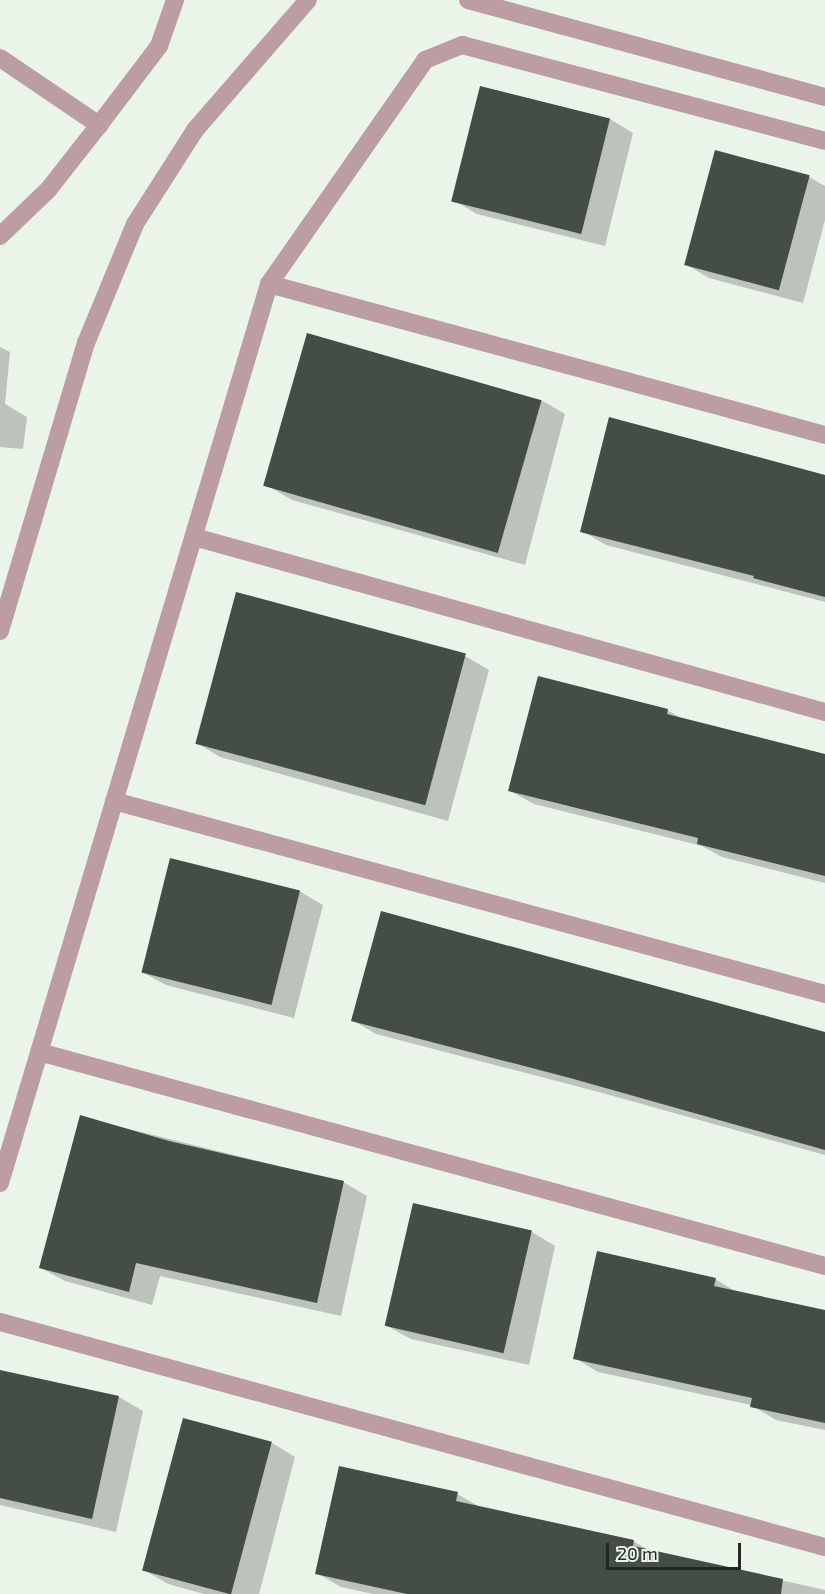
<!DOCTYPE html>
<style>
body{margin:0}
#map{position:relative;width:825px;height:1594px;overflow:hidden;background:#eaf4e9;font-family:"Exo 2",sans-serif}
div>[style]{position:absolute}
.shadow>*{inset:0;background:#0003}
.building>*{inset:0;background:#454e45;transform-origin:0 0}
.minor>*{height:18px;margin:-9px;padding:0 9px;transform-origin:9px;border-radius:9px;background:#bb9da3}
span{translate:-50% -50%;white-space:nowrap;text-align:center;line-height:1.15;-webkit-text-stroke:6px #eaf4e9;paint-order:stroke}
.scale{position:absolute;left:606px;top:1543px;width:135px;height:27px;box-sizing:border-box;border:3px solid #242823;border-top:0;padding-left:8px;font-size:18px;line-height:21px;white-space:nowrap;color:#242823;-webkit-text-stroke:4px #eaf4e9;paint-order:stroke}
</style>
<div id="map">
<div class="shadow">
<i style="clip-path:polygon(610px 119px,633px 133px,605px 246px,477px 214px,453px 200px)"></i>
<i style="clip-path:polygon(809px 177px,825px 186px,825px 220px,803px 303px,709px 278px,685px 264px)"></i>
<i style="clip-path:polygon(0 347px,10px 352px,5px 404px,27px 417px,23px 449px,0 447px)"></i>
<i style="clip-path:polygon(541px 400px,565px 414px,525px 565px,292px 500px,268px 486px)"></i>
<i style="clip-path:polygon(825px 475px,825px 602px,606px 545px,582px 531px)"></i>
<i style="clip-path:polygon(237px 593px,465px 656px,489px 670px,448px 821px,220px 757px,197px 743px)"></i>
<i style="clip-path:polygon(667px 710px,684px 720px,825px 755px,825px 883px,722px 857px,702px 846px,534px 804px,510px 791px)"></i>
<i style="clip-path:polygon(299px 891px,323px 905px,294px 1018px,166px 985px,142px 972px)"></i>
<i style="clip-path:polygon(382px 913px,825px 1033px,825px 1155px,595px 1091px,376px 1034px,352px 1020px)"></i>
<i style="clip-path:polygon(81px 1117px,343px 1182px,367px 1196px,341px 1316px,160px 1276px,152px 1305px,65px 1281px,41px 1268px)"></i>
<i style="clip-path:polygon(532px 1232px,555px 1246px,529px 1365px,411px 1339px,387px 1326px)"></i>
<i style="clip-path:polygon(715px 1279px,738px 1293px,825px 1312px,825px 1430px,776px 1420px,751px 1405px,598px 1372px,575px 1358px)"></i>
<i style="clip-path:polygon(2px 1372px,119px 1397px,143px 1411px,116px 1532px,0 1505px)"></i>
<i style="clip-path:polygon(272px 1443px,295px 1457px,259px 1594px,204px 1594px,168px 1584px,144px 1570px)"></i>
<i style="clip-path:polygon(457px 1494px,482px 1508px,633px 1541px,650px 1551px,825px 1590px,825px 1594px,373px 1594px,341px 1587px,317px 1573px)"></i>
</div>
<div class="building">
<i style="left:480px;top:86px;width:134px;height:119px;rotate:14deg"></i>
<i style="left:715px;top:150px;width:98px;height:119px;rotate:15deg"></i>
<i style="left:307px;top:333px;width:244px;height:159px;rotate:16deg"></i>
<i style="clip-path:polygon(609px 417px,825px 475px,825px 597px,753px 578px,754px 576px,580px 532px)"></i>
<i style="left:236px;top:592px;width:238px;height:157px;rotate:15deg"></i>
<i style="clip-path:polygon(538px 676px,668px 709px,667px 714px,825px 754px,825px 876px,697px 844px,698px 838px,508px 791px)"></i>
<i style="left:170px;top:858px;width:134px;height:118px;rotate:14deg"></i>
<i style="clip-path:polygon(381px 911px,825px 1032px,825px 1150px,570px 1078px,351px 1021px)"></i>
<i style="clip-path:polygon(80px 1115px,169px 1141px,344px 1181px,317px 1303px,136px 1263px,129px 1292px,39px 1268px)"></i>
<i style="left:413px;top:1203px;width:122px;height:126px;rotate:13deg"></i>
<i style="clip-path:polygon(597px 1251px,716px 1278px,714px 1286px,825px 1310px,825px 1423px,750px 1407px,752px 1398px,573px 1359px)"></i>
<i style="clip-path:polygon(0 1370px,119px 1396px,92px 1519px,0 1498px)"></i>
<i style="left:183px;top:1418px;width:92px;height:158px;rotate:15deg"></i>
<i style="clip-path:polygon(339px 1466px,458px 1492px,456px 1501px,634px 1540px,633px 1546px,783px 1579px,781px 1594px,407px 1594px,315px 1574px)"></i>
</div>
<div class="minor">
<i style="left:468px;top:0;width:370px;rotate:15.2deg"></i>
<i style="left:0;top:58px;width:120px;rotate:34.1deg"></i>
<i style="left:99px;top:125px;width:99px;rotate:-52.8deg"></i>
<i style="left:159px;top:46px;width:49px;rotate:-70.8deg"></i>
<i style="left:0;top:236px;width:66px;rotate:-43.8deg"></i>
<i style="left:48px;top:190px;width:83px;rotate:-51.9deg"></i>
<i style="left:269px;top:284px;width:576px;rotate:15.19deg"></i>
<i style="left:194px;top:537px;width:655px;rotate:15.5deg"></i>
<i style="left:0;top:631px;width:301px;rotate:-73.4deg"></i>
<i style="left:86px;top:343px;width:129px;rotate:-67.6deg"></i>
<i style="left:135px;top:224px;width:112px;rotate:-57.4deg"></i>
<i style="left:195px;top:130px;width:172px;rotate:-49deg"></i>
<i style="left:114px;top:801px;width:737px;rotate:15.19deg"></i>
<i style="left:39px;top:1052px;width:815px;rotate:15.23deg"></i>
<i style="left:0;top:1183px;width:938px;rotate:-73.34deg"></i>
<i style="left:269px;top:284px;width:273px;rotate:-55.1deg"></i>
<i style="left:425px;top:60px;width:40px;rotate:-22deg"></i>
<i style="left:462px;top:45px;width:375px;rotate:14.8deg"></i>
<i style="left:0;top:1322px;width:855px;rotate:15.26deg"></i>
</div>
<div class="scale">20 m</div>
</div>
